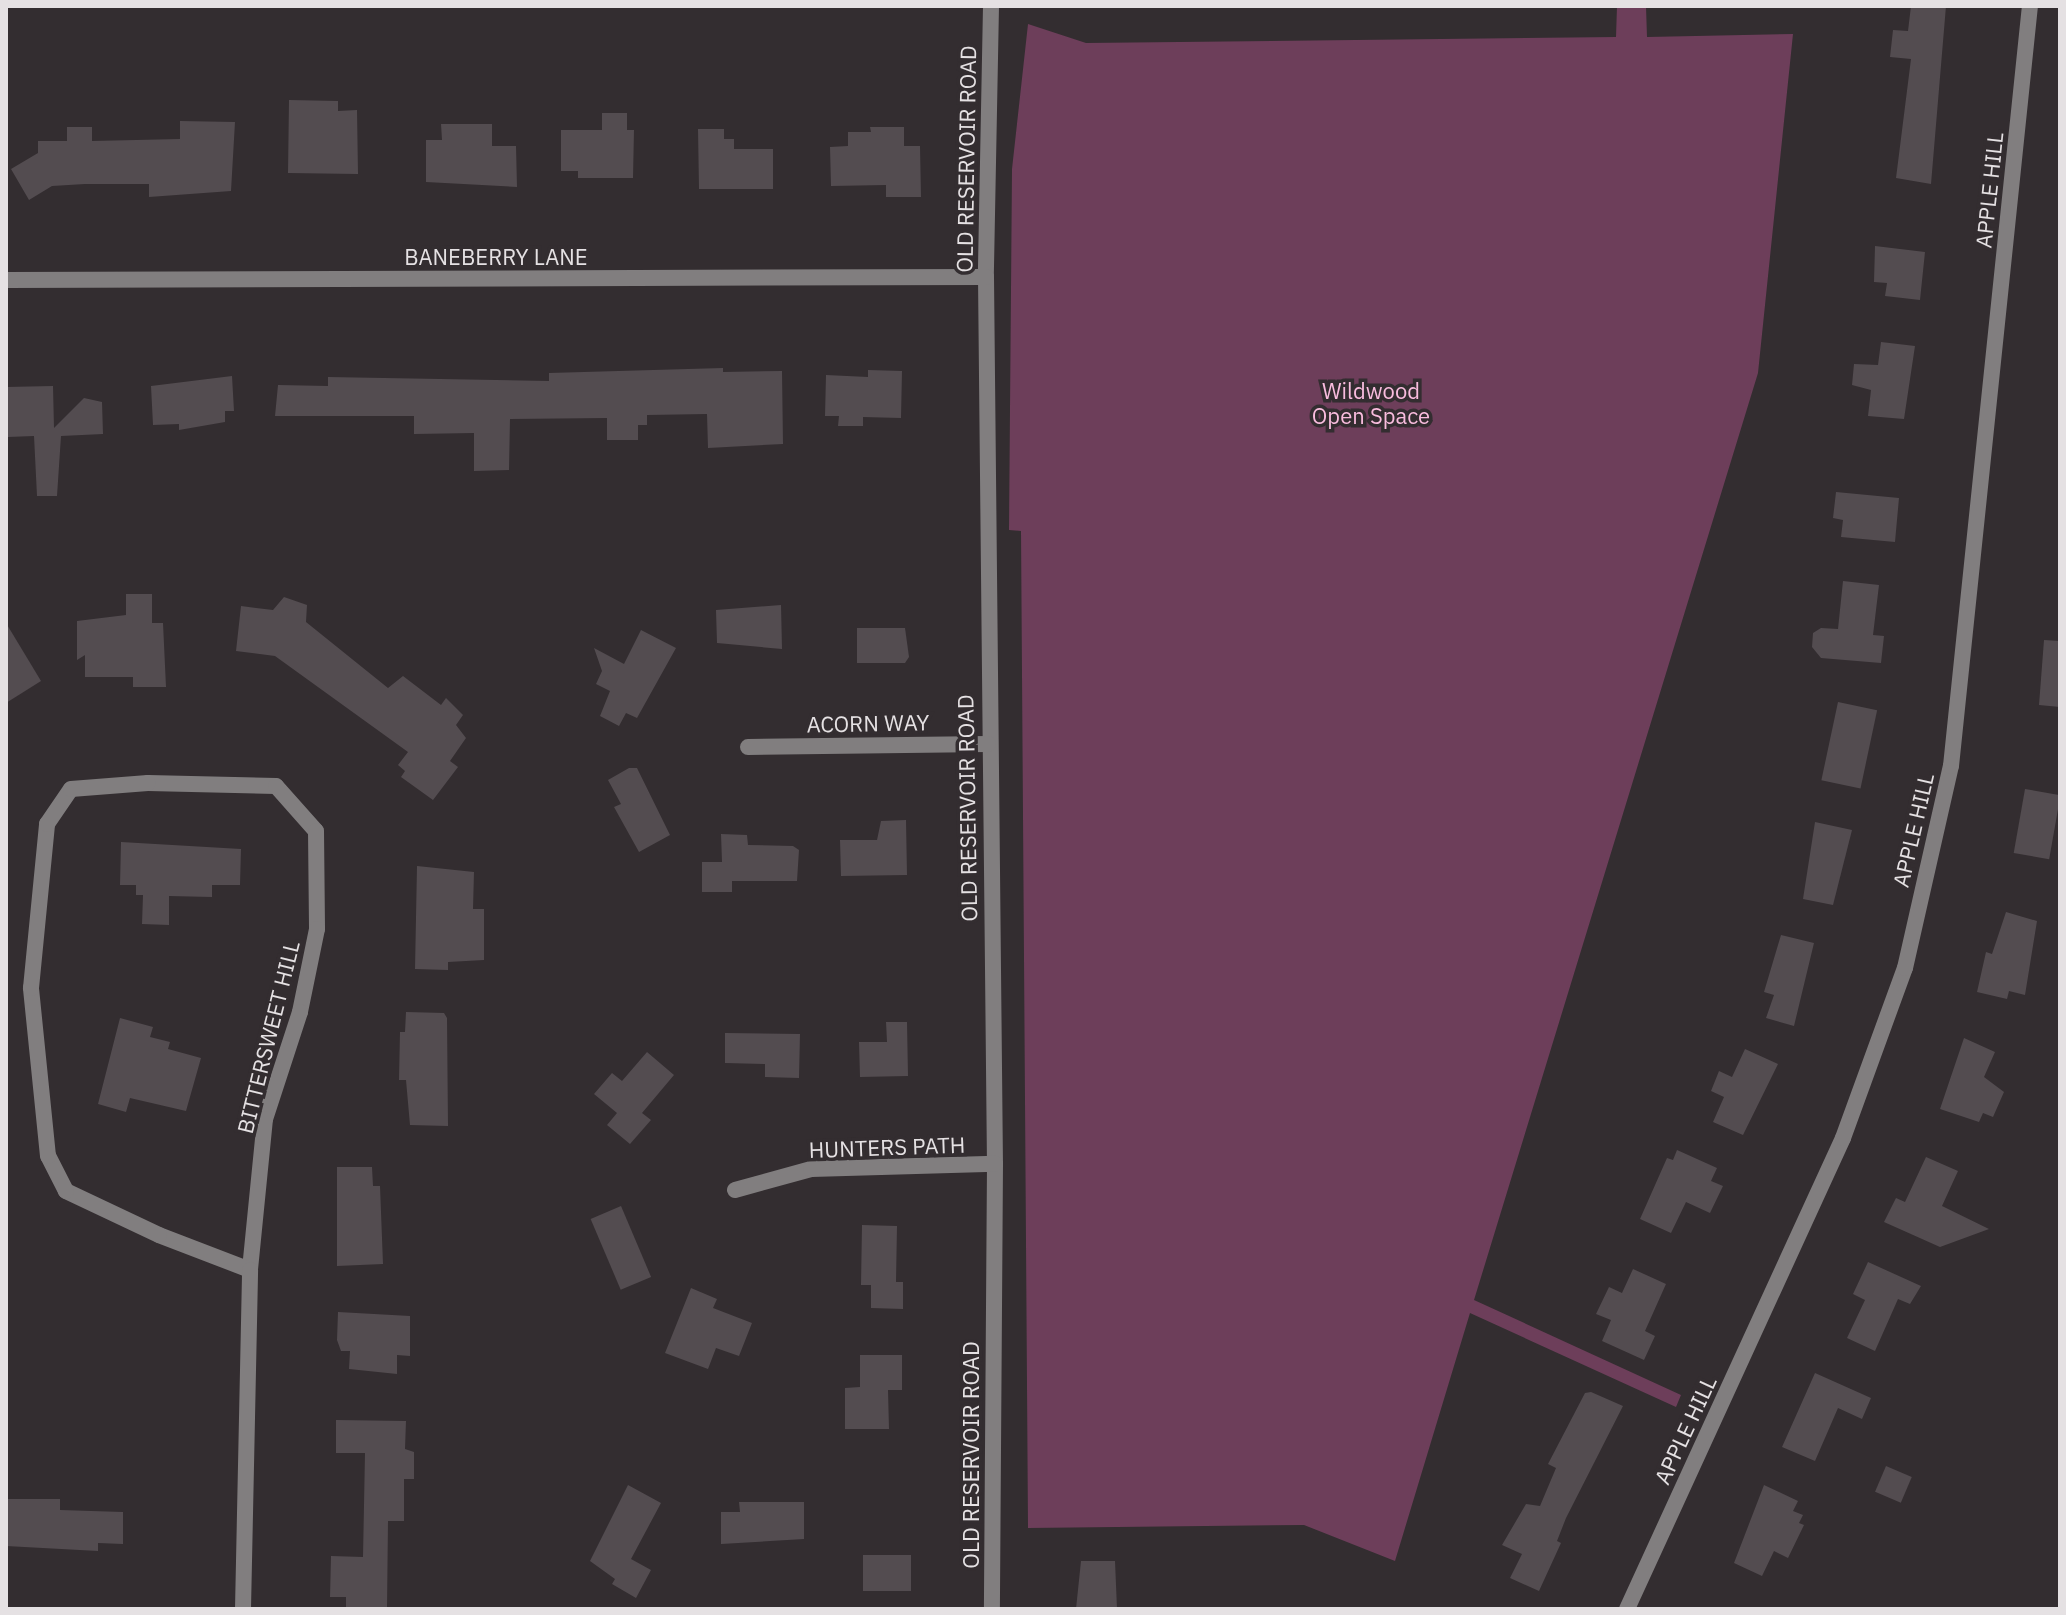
<!DOCTYPE html>
<style>
body{margin:0}
#map{position:relative;width:2066px;height:1615px;overflow:hidden;background:#332d30;font-family:"IBM Plex Sans",sans-serif}
div>[style]{position:absolute}
.green>*{inset:0;background:#6d3e5a}
.building>*{inset:0;background:#534c50;transform-origin:0 0}
.street>*{height:16px;margin:-8px;padding:0 8px;transform-origin:8px;border-radius:8px;background:#817e7f}
span{translate:-50% -50%;white-space:nowrap;text-align:center;line-height:1.15;-webkit-text-stroke:7px #332d30;paint-order:stroke}
.street-label{font-size:22px;color:#e5e1e3}
.park-label{font-size:22px;color:#f9bcde}
.frame{position:absolute;inset:0;border:8px solid #e5e1e3;pointer-events:none}
</style>
<div id="map">
<div class="green">
<i style="clip-path:polygon(1617px 6px,1646px 6px,1647px 37px,1793px 34px,1758px 373px,1474px 1300px,1681px 1395px,1676px 1407px,1470px 1313px,1395px 1561px,1304px 1525px,1028px 1528px,1021px 531px,1009px 530px,1012px 169px,1028px 24px,1086px 43px,1616px 37px)"></i>
</div>
<div class="building">
<i style="clip-path:polygon(1911px 6px,1946px 6px,1931px 184px,1896px 178px,1911px 59px,1890px 57px,1893px 30px,1908px 31px)"></i>
<i style="clip-path:polygon(289px 100px,338px 101px,338px 111px,357px 110px,358px 174px,288px 173px)"></i>
<i style="clip-path:polygon(602px 113px,627px 113px,627px 130px,634px 130px,633px 178px,578px 178px,578px 171px,561px 171px,561px 130px,602px 130px)"></i>
<i style="clip-path:polygon(180px 121px,235px 122px,231px 191px,149px 197px,149px 184px,85px 184px,52px 186px,29px 200px,11px 169px,38px 153px,38px 141px,67px 141px,67px 127px,92px 127px,92px 141px,180px 139px)"></i>
<i style="clip-path:polygon(441px 124px,492px 124px,492px 146px,516px 146px,517px 187px,426px 182px,426px 140px,442px 140px)"></i>
<i style="clip-path:polygon(870px 127px,904px 127px,904px 146px,920px 146px,921px 197px,886px 197px,886px 185px,831px 186px,830px 147px,848px 146px,848px 132px,871px 132px)"></i>
<i style="clip-path:polygon(698px 129px,724px 129px,724px 139px,734px 139px,734px 149px,773px 149px,773px 189px,699px 189px)"></i>
<i style="clip-path:polygon(1875px 246px,1925px 252px,1920px 300px,1885px 296px,1887px 283px,1874px 282px)"></i>
<i style="clip-path:polygon(1881px 342px,1915px 346px,1904px 419px,1868px 416px,1871px 390px,1852px 385px,1854px 364px,1878px 365px)"></i>
<i style="clip-path:polygon(723px 368px,723px 372px,782px 371px,783px 444px,708px 448px,707px 414px,647px 415px,647px 425px,638px 425px,638px 440px,607px 440px,607px 418px,510px 419px,509px 470px,474px 471px,474px 433px,414px 434px,414px 416px,275px 416px,278px 385px,328px 386px,328px 377px,549px 381px,549px 373px)"></i>
<i style="clip-path:polygon(868px 370px,902px 371px,901px 418px,863px 417px,863px 426px,838px 426px,839px 416px,825px 416px,826px 375px,868px 377px)"></i>
<i style="clip-path:polygon(232px 376px,234px 411px,225px 411px,225px 422px,179px 430px,179px 424px,153px 425px,151px 386px)"></i>
<i style="clip-path:polygon(53px 386px,54px 428px,84px 398px,102px 402px,103px 434px,61px 436px,57px 496px,37px 496px,34px 436px,8px 437px,6px 387px)"></i>
<i style="clip-path:polygon(1836px 492px,1899px 498px,1895px 542px,1841px 537px,1843px 520px,1833px 518px)"></i>
<i style="clip-path:polygon(1843px 581px,1879px 585px,1873px 635px,1884px 636px,1881px 663px,1821px 658px,1812px 647px,1813px 633px,1821px 628px,1838px 629px)"></i>
<i style="clip-path:polygon(126px 594px,152px 594px,152px 623px,163px 623px,166px 687px,133px 687px,133px 677px,85px 677px,85px 655px,77px 660px,77px 621px,126px 615px)"></i>
<i style="clip-path:polygon(284px 597px,307px 605px,306px 622px,388px 688px,403px 676px,441px 705px,446px 698px,463px 715px,456px 725px,466px 738px,450px 761px,458px 767px,433px 800px,401px 777px,405px 771px,398px 765px,408px 752px,275px 656px,236px 651px,241px 606px,273px 610px)"></i>
<i style="clip-path:polygon(781px 605px,782px 649px,717px 643px,716px 610px)"></i>
<i style="clip-path:polygon(6px 623px,41px 681px,6px 703px)"></i>
<i style="clip-path:polygon(857px 628px,905px 628px,909px 657px,905px 663px,857px 663px)"></i>
<i style="clip-path:polygon(641px 630px,676px 648px,637px 718px,626px 713px,619px 726px,600px 716px,610px 691px,596px 684px,602px 671px,594px 648px,624px 664px)"></i>
<i style="clip-path:polygon(2044px 640px,2060px 641px,2060px 707px,2039px 705px)"></i>
<i style="left:1838px;top:702px;width:40px;height:80px;rotate:12deg"></i>
<i style="clip-path:polygon(629px 768px,637px 768px,670px 835px,639px 852px,614px 807px,621px 804px,608px 780px)"></i>
<i style="left:2025px;top:789px;width:36px;height:65px;rotate:10deg"></i>
<i style="clip-path:polygon(906px 820px,907px 875px,841px 876px,840px 840px,877px 840px,881px 821px)"></i>
<i style="clip-path:polygon(1815px 822px,1852px 830px,1833px 905px,1803px 899px)"></i>
<i style="clip-path:polygon(721px 834px,747px 835px,748px 845px,793px 846px,799px 850px,797px 881px,732px 881px,732px 892px,702px 892px,702px 862px,722px 862px)"></i>
<i style="clip-path:polygon(121px 842px,241px 849px,240px 885px,212px 885px,212px 897px,169px 896px,169px 925px,142px 924px,143px 895px,136px 895px,136px 885px,120px 885px)"></i>
<i style="clip-path:polygon(417px 866px,474px 872px,473px 909px,484px 909px,484px 960px,448px 962px,448px 970px,415px 969px)"></i>
<i style="clip-path:polygon(2006px 912px,2037px 921px,2025px 995px,2009px 991px,2007px 999px,1977px 992px,1986px 952px,1992px 954px)"></i>
<i style="clip-path:polygon(1781px 935px,1814px 943px,1794px 1026px,1766px 1018px,1774px 995px,1764px 992px)"></i>
<i style="clip-path:polygon(406px 1012px,444px 1013px,447px 1018px,448px 1126px,410px 1125px,406px 1080px,399px 1080px,400px 1032px,405px 1032px)"></i>
<i style="clip-path:polygon(120px 1018px,153px 1027px,150px 1037px,170px 1042px,168px 1049px,201px 1058px,186px 1111px,130px 1098px,126px 1112px,98px 1104px)"></i>
<i style="clip-path:polygon(886px 1022px,907px 1022px,908px 1076px,860px 1077px,859px 1042px,887px 1042px)"></i>
<i style="clip-path:polygon(725px 1033px,800px 1034px,799px 1078px,765px 1077px,765px 1064px,725px 1063px)"></i>
<i style="clip-path:polygon(1964px 1038px,1995px 1052px,1984px 1077px,2004px 1092px,1993px 1117px,1983px 1113px,1979px 1122px,1940px 1109px)"></i>
<i style="clip-path:polygon(1745px 1049px,1778px 1064px,1743px 1135px,1713px 1122px,1724px 1097px,1711px 1091px,1719px 1071px,1732px 1077px)"></i>
<i style="clip-path:polygon(647px 1052px,674px 1075px,642px 1113px,651px 1120px,630px 1144px,607px 1125px,617px 1113px,594px 1094px,612px 1073px,622px 1081px)"></i>
<i style="clip-path:polygon(1677px 1150px,1717px 1168px,1711px 1181px,1723px 1186px,1710px 1213px,1686px 1202px,1671px 1233px,1640px 1219px,1667px 1158px,1673px 1160px)"></i>
<i style="clip-path:polygon(1926px 1157px,1958px 1171px,1942px 1206px,1989px 1229px,1940px 1247px,1884px 1222px,1896px 1198px,1905px 1202px)"></i>
<i style="clip-path:polygon(337px 1167px,372px 1167px,373px 1186px,380px 1186px,383px 1264px,337px 1266px)"></i>
<i style="left:621px;top:1206px;width:77px;height:33px;rotate:67deg"></i>
<i style="clip-path:polygon(862px 1225px,897px 1226px,896px 1282px,903px 1282px,903px 1309px,871px 1308px,871px 1285px,861px 1285px)"></i>
<i style="clip-path:polygon(1868px 1262px,1921px 1286px,1910px 1304px,1898px 1299px,1875px 1351px,1847px 1338px,1865px 1300px,1853px 1294px)"></i>
<i style="clip-path:polygon(1633px 1269px,1666px 1284px,1645px 1331px,1655px 1336px,1644px 1360px,1602px 1341px,1611px 1320px,1596px 1314px,1609px 1287px,1622px 1293px)"></i>
<i style="clip-path:polygon(691px 1288px,717px 1299px,713px 1308px,752px 1323px,739px 1356px,716px 1348px,708px 1369px,665px 1353px)"></i>
<i style="clip-path:polygon(338px 1312px,410px 1316px,410px 1356px,397px 1355px,397px 1374px,349px 1369px,350px 1351px,341px 1351px,337px 1340px)"></i>
<i style="clip-path:polygon(860px 1355px,902px 1355px,902px 1390px,888px 1390px,889px 1429px,845px 1429px,845px 1388px,860px 1387px)"></i>
<i style="clip-path:polygon(1815px 1373px,1871px 1398px,1862px 1419px,1838px 1408px,1815px 1461px,1782px 1447px)"></i>
<i style="clip-path:polygon(1591px 1392px,1623px 1406px,1566px 1518px,1557px 1541px,1561px 1543px,1539px 1591px,1510px 1578px,1522px 1554px,1502px 1545px,1526px 1504px,1540px 1506px,1556px 1468px,1548px 1464px,1585px 1393px)"></i>
<i style="clip-path:polygon(336px 1420px,406px 1421px,405px 1449px,414px 1452px,414px 1479px,404px 1479px,404px 1521px,388px 1521px,387px 1609px,346px 1609px,346px 1597px,330px 1597px,331px 1556px,363px 1557px,365px 1453px,336px 1453px)"></i>
<i style="left:1886px;top:1466px;width:28px;height:28px;rotate:23deg"></i>
<i style="clip-path:polygon(628px 1485px,661px 1503px,631px 1559px,651px 1570px,636px 1598px,612px 1584px,615px 1579px,590px 1561px)"></i>
<i style="clip-path:polygon(1764px 1485px,1798px 1501px,1793px 1511px,1803px 1515px,1799px 1523px,1804px 1525px,1788px 1558px,1774px 1551px,1762px 1576px,1734px 1563px)"></i>
<i style="clip-path:polygon(6px 1499px,60px 1499px,60px 1510px,123px 1512px,123px 1544px,98px 1543px,98px 1551px,6px 1546px)"></i>
<i style="clip-path:polygon(739px 1502px,804px 1502px,804px 1539px,721px 1544px,721px 1512px,740px 1512px)"></i>
<i style="left:911px;top:1555px;width:36px;height:48px;rotate:90deg"></i>
<i style="clip-path:polygon(1081px 1561px,1115px 1561px,1117px 1609px,1076px 1609px)"></i>
</div>
<div class="street">
<i style="left:991px;top:6px;width:271px;rotate:91.1deg"></i>
<i style="left:986px;top:277px;width:887px;rotate:89.42deg"></i>
<i style="left:995px;top:1164px;width:445px;rotate:90.4deg"></i>
<i style="left:6px;top:280px;width:980px;rotate:-0.18deg"></i>
<i style="left:748px;top:747px;width:240px;rotate:-0.7deg"></i>
<i style="left:148px;top:783px;width:128px;rotate:1.3deg"></i>
<i style="left:276px;top:786px;width:60px;rotate:48.4deg"></i>
<i style="left:316px;top:831px;width:98px;rotate:89.4deg"></i>
<i style="left:317px;top:929px;width:85px;rotate:101.6deg"></i>
<i style="left:300px;top:1012px;width:113px;rotate:108.1deg"></i>
<i style="left:265px;top:1119px;width:152px;rotate:95.7deg"></i>
<i style="left:250px;top:1270px;width:97px;rotate:-159deg"></i>
<i style="left:159px;top:1235px;width:103px;rotate:-154.7deg"></i>
<i style="left:66px;top:1191px;width:39px;rotate:-117deg"></i>
<i style="left:48px;top:1156px;width:169px;rotate:-95.8deg"></i>
<i style="left:31px;top:988px;width:165px;rotate:-84.4deg"></i>
<i style="left:47px;top:824px;width:42px;rotate:-55.6deg"></i>
<i style="left:71px;top:789px;width:77px;rotate:-4.5deg"></i>
<i style="left:735px;top:1190px;width:79px;rotate:-15.4deg"></i>
<i style="left:811px;top:1169px;width:184px;rotate:-1.6deg"></i>
<i style="left:243px;top:1609px;width:339px;rotate:-88.8deg"></i>
<i style="left:1627px;top:1609px;width:518px;rotate:-65.36deg"></i>
<i style="left:1843px;top:1138px;width:181px;rotate:-70deg"></i>
<i style="left:1905px;top:968px;width:207px;rotate:-77.2deg"></i>
<i style="left:1951px;top:766px;width:764px;rotate:-84.07deg"></i>
</div>
<div class="street-label">
<span style="left:966px;top:159px;rotate:-89deg">OLD RESERVOIR ROAD</span>
<span style="left:1989px;top:190px;rotate:-84deg">APPLE HILL</span>
<span style="left:496px;top:257px">BANEBERRY LANE</span>
<span style="left:868px;top:723px;rotate:-1deg">ACORN WAY</span>
<span style="left:967px;top:808px;rotate:-91deg">OLD RESERVOIR ROAD</span>
<span style="left:1913px;top:830px;rotate:-77deg">APPLE HILL</span>
<span style="left:268px;top:1037px;rotate:-76deg">BITTERSWEET HILL</span>
<span style="left:887px;top:1147px;rotate:-2deg">HUNTERS PATH</span>
<span style="left:1685px;top:1430px;rotate:-65deg">APPLE HILL</span>
<span style="left:971px;top:1455px;rotate:-90deg">OLD RESERVOIR ROAD</span>
</div>
<div class="park-label">
<span style="left:1371px;top:403px">Wildwood<br>Open Space</span>
</div>
<div class="frame"></div>
</div>
